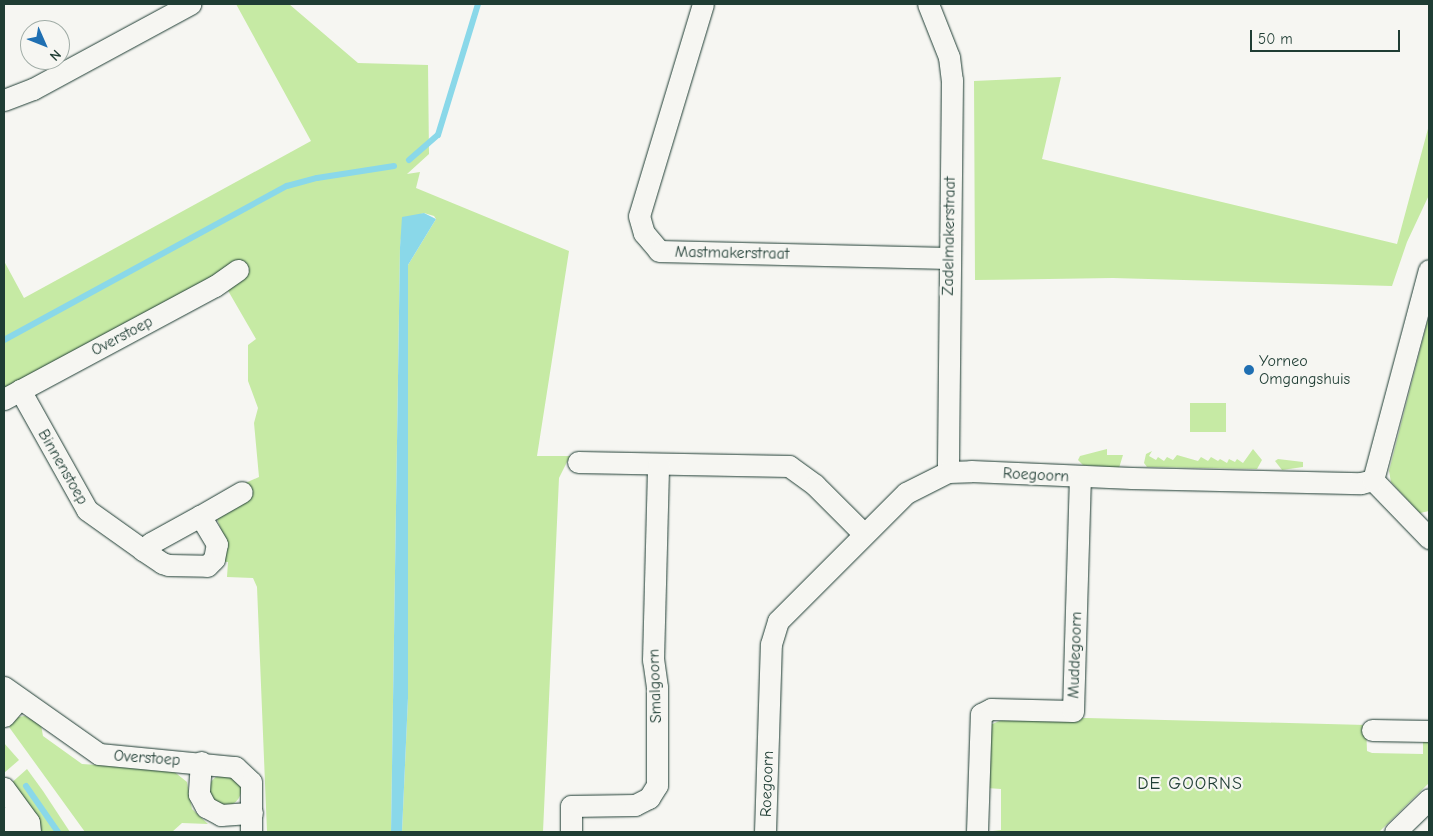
<!DOCTYPE html>
<style>
body{margin:0}
#map{position:relative;width:1433px;height:836px;overflow:hidden;background:#f6f6f2;font-family:"Comic Neue",sans-serif}
div>[style]{position:absolute}
.green>*{inset:0;background:#c6eaa4;transform-origin:0 0}
.round{border-radius:50%}
.water>*{inset:0;background:#8ad8e9}
.stream>*{height:6px;margin:-3px;padding:0 3px;transform-origin:3px;border-radius:3px;background:#8ad8e9}
.roads{filter:drop-shadow(0 0 1px #1f3d34) drop-shadow(0 0 1px #1f3d34)}
.minor>*{height:21px;margin:-10.5px;padding:0 10.5px;transform-origin:10.5px;border-radius:10.5px;background:#f6f6f2}
.dots>*{width:14px;height:14px;translate:-50% -50%;box-sizing:border-box;border:2px solid #f6f6f2;border-radius:50%}
span{translate:-50% -50%;white-space:nowrap;text-align:center;line-height:1.15;-webkit-text-stroke:4.5px #f6f6f2;paint-order:stroke}
.street-label{font-size:16px;color:#1f3d34}
.poi-label{font-size:16px;color:#1f3d34}
.left{translate:0 -50%;text-align:left}
.neighbourhood-label{font-size:18px;color:#1f3d34;letter-spacing:1px}
.frame{position:absolute;inset:0;border:5px solid #1f3d34;pointer-events:none}
.north{position:absolute;left:20px;top:20px;width:50px;height:50px;box-sizing:border-box;background:#f6f6f2;border:1px solid #a0aca6;border-radius:50%;rotate:134deg;font-size:14px;font-weight:700;line-height:20px;text-align:center;color:#1f3d34}
.north::after{content:'';display:block;margin:auto;width:18px;height:22px;background:#1f6fb2;clip-path:polygon(50% 0,100% 100%,50% 72%,0 100%)}
.scale{position:absolute;left:1250px;top:30px;width:150px;height:22px;box-sizing:border-box;border:2px solid #1f3d34;border-top:0;padding-left:6px;font-size:15px;line-height:18px;white-space:nowrap;color:#1f3d34;-webkit-text-stroke:4px #f6f6f2;paint-order:stroke}
</style>
<div id="map">
<div class="green">
<i style="clip-path:polygon(236px 4px,289px 4px,358px 63px,428px 65px,429px 154px,407px 174px,420px 172px,416px 188px,569px 251px,537px 456px,570px 456px,559px 478px,543px 832px,402px 832px,408px 698px,408px 265px,436px 219px,434px 216px,424px 213px,403px 220px,400px 247px,391px 832px,267px 832px,257px 587px,253px 578px,227px 577px,228px 562px,223px 562px,225px 540px,217px 519px,250px 500px,243px 484px,259px 477px,254px 423px,258px 408px,248px 381px,248px 345px,256px 339px,219px 275px,4px 389px,4px 261px,24px 298px,311px 141px)"></i>
<i style="clip-path:polygon(1061px 77px,1042px 159px,1397px 244px,1429px 125px,1429px 195px,1407px 242px,1392px 286px,1113px 278px,975px 280px,974px 81px)"></i>
<i style="clip-path:polygon(1429px 315px,1429px 511px,1420px 513px,1391px 482px,1389px 471px)"></i>
<i style="left:1190px;top:403px;width:36px;height:29px"></i>
<i style="clip-path:polygon(1107px 449px,1107px 455px,1123px 455px,1119px 468px,1083px 465px,1078px 460px,1080px 456px)"></i>
<i style="clip-path:polygon(1253px 449px,1262px 460px,1257px 469px,1147px 467px,1144px 463px,1146px 454px,1152px 451px,1149px 456px,1156px 460px,1158px 457px,1164px 461px,1167px 457px,1173px 460px,1177px 455px,1198px 461px,1201px 457px,1208px 461px,1211px 457px,1218px 461px,1220px 459px,1227px 463px,1229px 459px,1235px 462px,1237px 459px,1243px 463px)"></i>
<i style="clip-path:polygon(1278px 459px,1303px 462px,1303px 467px,1282px 470px,1275px 461px)"></i>
<i style="clip-path:polygon(25px 716px,41px 725px,43px 736px,82px 764px,172px 770px,187px 782px,192px 809px,208px 824px,182px 823px,172px 832px,85px 832px,9px 727px,18px 717px)"></i>
<i style="clip-path:polygon(1087px 718px,1366px 725px,1367px 751px,1372px 753px,1423px 754px,1423px 738px,1429px 738px,1429px 783px,1379px 832px,985px 832px,1001px 830px,1001px 789px,987px 788px,990px 725px,1004px 719px)"></i>
<i style="clip-path:polygon(4px 743px,19px 760px,4px 773px)"></i>
<i style="clip-path:polygon(27px 769px,43px 791px,70px 832px,42px 832px,9px 785px)"></i>
<i class="round" style="left:209px;top:774px;width:32px;height:32px"></i>
</div>
<div class="water">
<i style="clip-path:polygon(424px 213px,436px 219px,408px 265px,408px 698px,402px 832px,391px 832px,400px 247px,402px 217px)"></i>
</div>
<div class="stream">
<i style="left:409px;top:160px;width:38px;rotate:-41deg"></i>
<i style="left:438px;top:135px;width:137px;rotate:-73deg"></i>
<i style="left:4px;top:340px;width:322px;rotate:-28.6deg"></i>
<i style="left:287px;top:186px;width:31px;rotate:-15deg"></i>
<i style="left:317px;top:178px;width:78px;rotate:-8.9deg"></i>
<i style="left:26px;top:786px;width:56px;rotate:55.2deg"></i>
</div>
<div class="roads">
<div class="minor">
<i style="left:703px;top:4px;width:221px;rotate:106.8deg"></i>
<i style="left:639px;top:216px;width:18px;rotate:74deg"></i>
<i style="left:644px;top:233px;width:23px;rotate:50deg"></i>
<i style="left:659px;top:251px;width:289px;rotate:1.4deg"></i>
<i style="left:928px;top:4px;width:57px;rotate:68.4deg"></i>
<i style="left:949px;top:57px;width:23px;rotate:83deg"></i>
<i style="left:952px;top:80px;width:392px;rotate:90.6deg"></i>
<i style="left:4px;top:100px;width:31px;rotate:-21deg"></i>
<i style="left:33px;top:89px;width:179px;rotate:-28.4deg"></i>
<i style="left:20px;top:390px;width:137px;rotate:60.8deg"></i>
<i style="left:87px;top:510px;width:69px;rotate:35.5deg"></i>
<i style="left:143px;top:550px;width:23px;rotate:34deg"></i>
<i style="left:162px;top:563px;width:6px;rotate:18deg"></i>
<i style="left:168px;top:565px;width:39px;rotate:1deg"></i>
<i style="left:207px;top:566px;width:10px;rotate:-45deg"></i>
<i style="left:214px;top:559px;width:15px;rotate:-79deg"></i>
<i style="left:217px;top:544px;width:33px;rotate:-121deg"></i>
<i style="left:200px;top:516px;width:56px;rotate:151.1deg"></i>
<i style="left:151px;top:543px;width:11px;rotate:139deg"></i>
<i style="left:4px;top:399px;width:239px;rotate:-28.2deg"></i>
<i style="left:215px;top:286px;width:28px;rotate:-35deg"></i>
<i style="left:578px;top:462px;width:211px;rotate:1.1deg"></i>
<i style="left:789px;top:466px;width:32px;rotate:36deg"></i>
<i style="left:815px;top:485px;width:68px;rotate:45deg"></i>
<i style="left:1373px;top:480px;width:81px;rotate:46deg"></i>
<i style="left:200px;top:516px;width:48px;rotate:-29.7deg"></i>
<i style="left:4px;top:687px;width:116px;rotate:35.2deg"></i>
<i style="left:99px;top:754px;width:137px;rotate:5.5deg"></i>
<i style="left:235px;top:767px;width:22px;rotate:43deg"></i>
<i style="left:251px;top:782px;width:50px;rotate:90deg"></i>
<i style="left:4px;top:716px;width:23px;rotate:-49deg"></i>
<i style="left:1372px;top:730px;width:57px;rotate:1deg"></i>
<i style="left:201px;top:762px;width:32px;rotate:94deg"></i>
<i style="left:199px;top:794px;width:15px;rotate:62deg"></i>
<i style="left:206px;top:807px;width:17px;rotate:28deg"></i>
<i style="left:221px;top:815px;width:31px;rotate:-4deg"></i>
<i style="left:4px;top:788px;width:42px;rotate:53.7deg"></i>
<i style="left:29px;top:822px;width:10px;rotate:84deg"></i>
<i style="left:4px;top:817px;width:21px;rotate:45deg"></i>
<i style="left:571px;top:832px;width:26px;rotate:-90deg"></i>
<i style="left:571px;top:806px;width:64px;rotate:-0.9deg"></i>
<i style="left:635px;top:805px;width:16px;rotate:-27deg"></i>
<i style="left:649px;top:798px;width:15px;rotate:-58deg"></i>
<i style="left:657px;top:785px;width:98px;rotate:-90deg"></i>
<i style="left:657px;top:687px;width:27px;rotate:-98deg"></i>
<i style="left:653px;top:660px;width:196px;rotate:-88.5deg"></i>
<i style="left:765px;top:832px;width:188px;rotate:-88.2deg"></i>
<i style="left:771px;top:644px;width:24px;rotate:-73deg"></i>
<i style="left:778px;top:621px;width:181px;rotate:-45deg"></i>
<i style="left:906px;top:493px;width:47px;rotate:-26.6deg"></i>
<i style="left:948px;top:472px;width:23px;rotate:-2deg"></i>
<i style="left:971px;top:471px;width:161px;rotate:2.5deg"></i>
<i style="left:1132px;top:478px;width:229px;rotate:1.3deg"></i>
<i style="left:1361px;top:483px;width:12px;rotate:-14deg"></i>
<i style="left:1373px;top:480px;width:217px;rotate:-75.1deg"></i>
<i style="left:977px;top:832px;width:118px;rotate:-88.1deg"></i>
<i style="left:981px;top:714px;width:11px;rotate:-27deg"></i>
<i style="left:991px;top:709px;width:82px;rotate:1.4deg"></i>
<i style="left:1073px;top:711px;width:234px;rotate:-88.3deg"></i>
<i style="left:1395px;top:832px;width:47px;rotate:-44.1deg"></i>
</div>
</div>
<div class="dots">
<i style="left:1249px;top:370px;background:#1f6fb2"></i>
</div>
<div class="street-label">
<span style="left:949px;top:236px;rotate:-89deg">Zadelmakerstraat</span>
<span style="left:732px;top:253px;rotate:1deg">Mastmakerstraat</span>
<span style="left:122px;top:336px;rotate:-28deg">Overstoep</span>
<span style="left:63px;top:467px;rotate:60deg">Binnenstoep</span>
<span style="left:1036px;top:475px;rotate:3deg">Roegoorn</span>
<span style="left:1075px;top:655px;rotate:-88deg">Muddegoorn</span>
<span style="left:655px;top:686px;rotate:-92deg">Smalgoorn</span>
<span style="left:147px;top:758px;rotate:4deg">Overstoep</span>
<span style="left:767px;top:784px;rotate:-88deg">Roegoorn</span>
</div>
<div class="poi-label">
<span class="left" style="left:1259px;top:370px">Yorneo<br>Omgangshuis</span>
</div>
<div class="neighbourhood-label">
<span style="left:1190px;top:784px">DE GOORNS</span>
</div>
<div class="frame"></div>
<div class="north">N</div>
<div class="scale">50 m</div>
</div>
